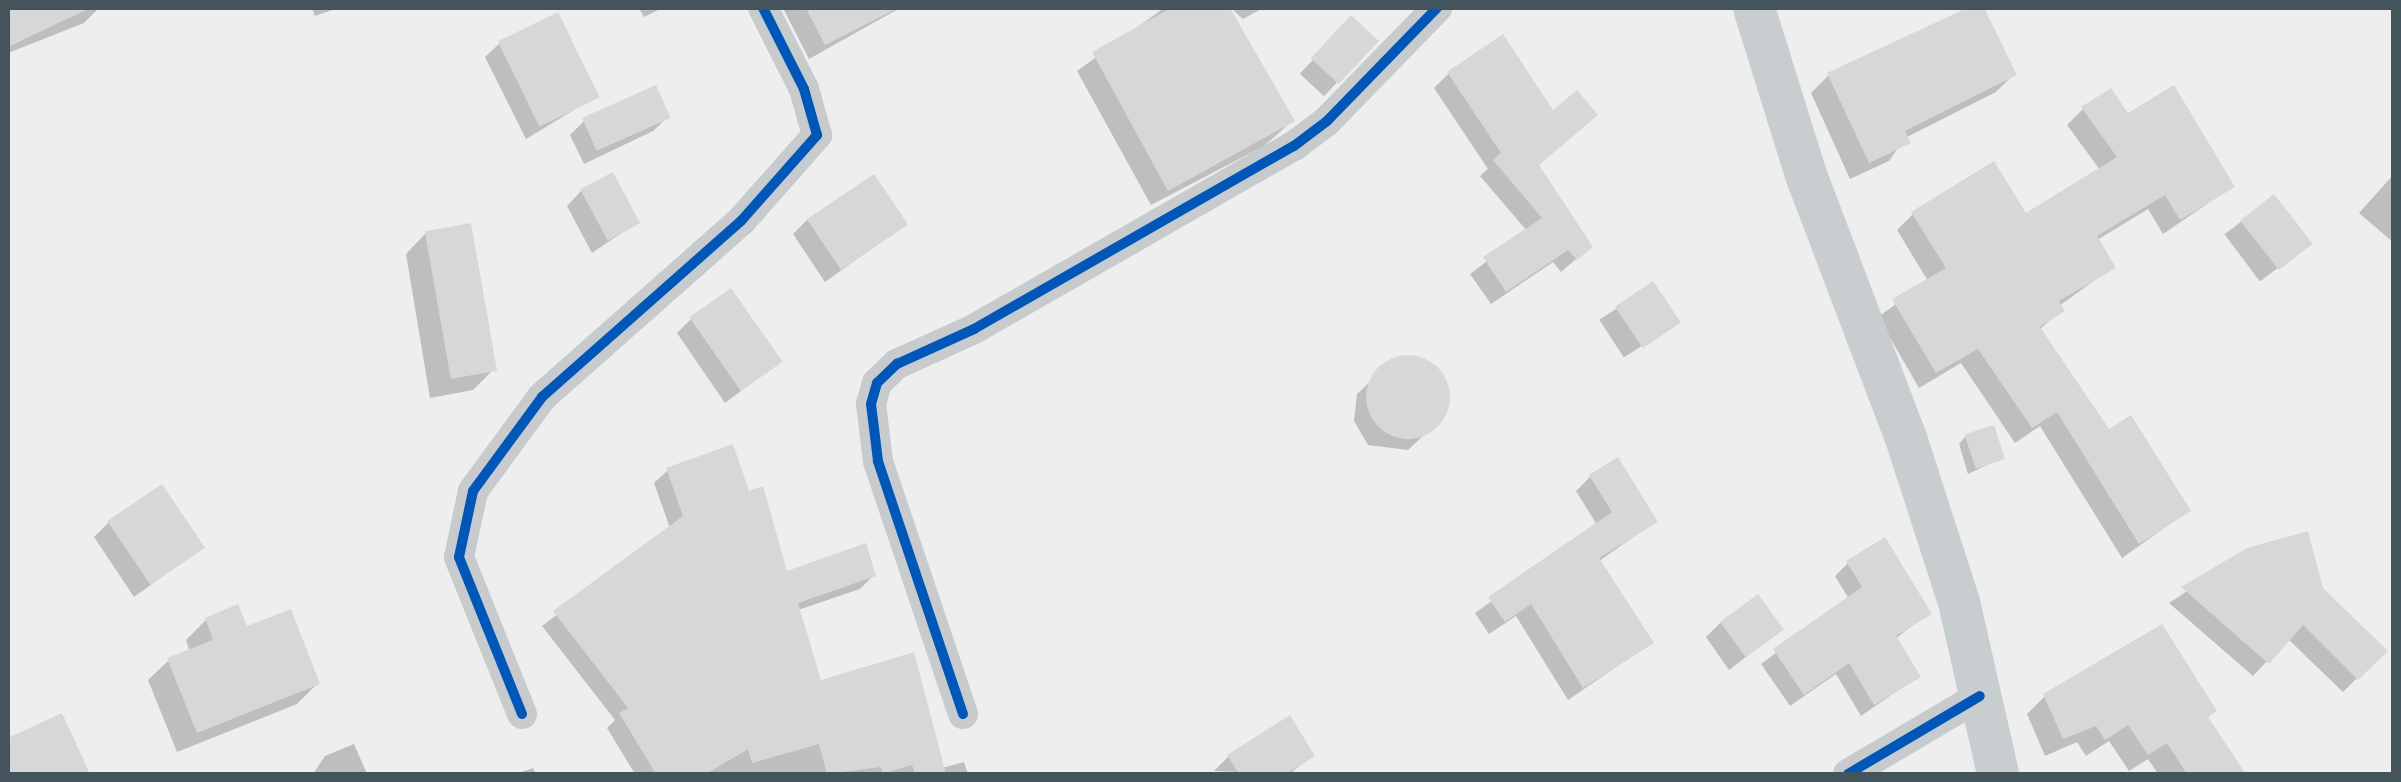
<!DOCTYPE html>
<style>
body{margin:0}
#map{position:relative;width:2401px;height:782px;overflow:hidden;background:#efeeee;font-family:"Roboto Condensed",sans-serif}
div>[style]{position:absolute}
.shadow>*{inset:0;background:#0003;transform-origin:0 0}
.building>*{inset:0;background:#d6d7d9;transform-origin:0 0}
.round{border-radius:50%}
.street>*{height:30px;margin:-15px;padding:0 15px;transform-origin:15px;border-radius:15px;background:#c7cbce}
.secondary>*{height:42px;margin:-21px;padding:0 21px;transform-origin:21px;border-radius:21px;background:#c8cdcf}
.cycleway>*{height:10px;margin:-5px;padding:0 5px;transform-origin:5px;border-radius:5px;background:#0057b8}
span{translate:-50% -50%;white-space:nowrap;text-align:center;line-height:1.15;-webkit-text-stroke:10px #fff;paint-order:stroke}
.frame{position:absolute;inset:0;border:10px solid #44545c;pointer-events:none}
</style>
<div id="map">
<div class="shadow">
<i style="clip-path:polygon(8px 8px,98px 8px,98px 9px,84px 23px,8px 53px)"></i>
<i style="clip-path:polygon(312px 8px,338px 8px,315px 16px)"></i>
<i style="clip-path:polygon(639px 8px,662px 8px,644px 17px)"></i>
<i style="clip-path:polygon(783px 8px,900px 8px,809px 59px)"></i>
<i style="clip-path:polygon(1164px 8px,1227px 8px,1292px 121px,1264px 146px,1151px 205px,1077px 71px)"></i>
<i style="clip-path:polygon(1231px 8px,1263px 8px,1243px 19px)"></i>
<i style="clip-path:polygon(1972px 8px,1981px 8px,2014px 74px,1996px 92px,1905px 138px,1889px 161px,1850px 179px,1811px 93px,1829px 75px)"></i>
<i style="left:1351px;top:19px;width:33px;height:75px;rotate:43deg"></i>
<i style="clip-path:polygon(500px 43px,597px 96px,526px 139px,485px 57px)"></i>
<i style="clip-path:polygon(1448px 74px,1552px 114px,1537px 166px,1590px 247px,1561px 272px,1553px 262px,1491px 304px,1470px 274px,1527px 231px,1480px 176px,1488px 169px,1434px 88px)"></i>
<i style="clip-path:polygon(2083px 109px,2127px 116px,2232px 187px,2163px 234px,2148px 209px,2097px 240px,2113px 267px,2059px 306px,2062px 310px,2039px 330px,2109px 432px,2188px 511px,2122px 558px,2040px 426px,2015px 443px,1961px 363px,1919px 388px,1878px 317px,1928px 281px,1897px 230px,1913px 214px,2025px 217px,2100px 170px,2067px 125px)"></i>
<i style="clip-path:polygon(668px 117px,653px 131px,584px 164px,570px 135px,584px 121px)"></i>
<i style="clip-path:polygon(2394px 174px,2394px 243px,2359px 213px)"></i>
<i style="clip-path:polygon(581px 191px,636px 223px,592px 253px,567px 206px)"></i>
<i style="left:2274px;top:197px;width:59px;height:62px;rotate:53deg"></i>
<i style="clip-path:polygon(808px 219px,904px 225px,825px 282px,793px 234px)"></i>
<i style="clip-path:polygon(426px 233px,493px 370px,473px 390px,430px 398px,406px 254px)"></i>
<i style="left:1653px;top:285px;width:45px;height:64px;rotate:57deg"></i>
<i style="clip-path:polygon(691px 319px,779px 362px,725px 403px,677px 333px)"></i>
<i style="clip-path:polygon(1421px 359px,1448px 388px,1444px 416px,1408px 450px,1368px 445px,1354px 421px,1357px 394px,1394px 360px)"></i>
<i style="clip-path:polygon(1965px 437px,2002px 458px,1968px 474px,1959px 444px)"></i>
<i style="clip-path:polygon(668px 470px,748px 494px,785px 574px,873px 576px,860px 589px,798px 610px,819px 684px,942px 768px,964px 762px,968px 774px,635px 774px,607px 728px,615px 720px,542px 626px,670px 528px,654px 483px)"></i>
<i style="clip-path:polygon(1590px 477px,1655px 522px,1599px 561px,1651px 643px,1568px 700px,1516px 616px,1489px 634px,1475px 613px,1597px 525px,1576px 491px)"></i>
<i style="clip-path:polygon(108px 523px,202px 548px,134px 597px,94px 537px)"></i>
<i style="clip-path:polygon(2248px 551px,2321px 589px,2384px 651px,2343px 692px,2288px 639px,2253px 676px,2169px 603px)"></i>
<i style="clip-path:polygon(1848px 563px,1929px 613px,1895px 639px,1917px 677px,1861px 716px,1836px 674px,1790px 706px,1761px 664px,1849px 599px,1835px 576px)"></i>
<i style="clip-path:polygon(206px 620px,245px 629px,318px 683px,297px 704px,177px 752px,148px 680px,169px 660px,190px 652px,186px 640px)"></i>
<i style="clip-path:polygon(1720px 623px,1781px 630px,1729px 670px,1706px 637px)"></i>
<i style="clip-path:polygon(2045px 696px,2206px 718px,2238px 766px,2229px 774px,2158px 774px,2148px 759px,2129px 771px,2109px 741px,2086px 756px,2077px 742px,2045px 756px,2027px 714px)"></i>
<i style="clip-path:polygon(60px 716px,84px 768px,78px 774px,8px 774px,8px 741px)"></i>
<i style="clip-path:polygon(354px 744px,367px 774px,313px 774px,325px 756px)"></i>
<i style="clip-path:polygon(1312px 755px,1290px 774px,1214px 771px,1228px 757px)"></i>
<i style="clip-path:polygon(533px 768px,536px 774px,516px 774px)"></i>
</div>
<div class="building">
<i style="clip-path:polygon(8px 8px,90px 8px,8px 47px)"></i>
<i style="clip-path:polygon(806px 8px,898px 8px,825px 45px)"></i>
<i style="clip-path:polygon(1171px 8px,1230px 8px,1295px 121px,1168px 191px,1092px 52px)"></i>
<i style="clip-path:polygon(1967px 8px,1984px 8px,2017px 75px,1905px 131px,1911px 143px,1869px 163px,1827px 73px)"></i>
<i style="left:558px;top:12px;width:95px;height:67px;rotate:64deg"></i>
<i style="left:1351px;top:15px;width:38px;height:59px;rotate:43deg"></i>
<i style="clip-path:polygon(1503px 34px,1553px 110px,1577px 90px,1598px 115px,1539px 165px,1593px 247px,1577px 260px,1568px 250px,1506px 292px,1483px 257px,1542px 218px,1493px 160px,1501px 153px,1447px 72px)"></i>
<i style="left:656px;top:85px;width:36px;height:81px;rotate:66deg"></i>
<i style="clip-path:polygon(2174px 85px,2235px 187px,2180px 220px,2165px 195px,2097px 236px,2116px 268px,2059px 301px,2065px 311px,2040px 327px,2109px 429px,2131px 415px,2191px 511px,2139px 544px,2057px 412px,2032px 428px,1978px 349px,1936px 373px,1892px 299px,1946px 268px,1911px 212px,1994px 161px,2026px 213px,2117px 157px,2081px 107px,2111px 88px,2128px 113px)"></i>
<i style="left:613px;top:172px;width:58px;height:37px;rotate:62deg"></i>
<i style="left:874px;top:174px;width:61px;height:81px;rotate:56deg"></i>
<i style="left:2274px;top:194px;width:63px;height:43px;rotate:52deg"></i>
<i style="left:471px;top:223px;width:150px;height:47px;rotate:80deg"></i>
<i style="left:1653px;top:281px;width:50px;height:46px;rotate:56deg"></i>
<i style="left:731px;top:288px;width:90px;height:51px;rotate:55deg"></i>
<i class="round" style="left:1366px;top:355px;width:84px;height:84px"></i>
<i style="left:1994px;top:425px;width:36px;height:31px;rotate:72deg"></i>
<i style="clip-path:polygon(733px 444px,749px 491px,763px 486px,787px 571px,866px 543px,876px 576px,798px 603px,821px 680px,914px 652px,946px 774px,915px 774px,912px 765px,883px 774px,881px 767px,827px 774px,819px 744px,752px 763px,748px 749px,706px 774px,656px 774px,619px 713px,628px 708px,553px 611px,683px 516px,666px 468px)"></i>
<i style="clip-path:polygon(1618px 457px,1658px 522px,1599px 558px,1654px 643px,1583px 688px,1531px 604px,1505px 622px,1488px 597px,1612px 512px,1589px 475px)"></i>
<i style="left:162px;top:484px;width:77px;height:66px;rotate:56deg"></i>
<i style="clip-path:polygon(2308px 531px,2323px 588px,2388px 651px,2358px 680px,2303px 625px,2269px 664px,2181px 587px,2247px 548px)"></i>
<i style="clip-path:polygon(1885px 537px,1932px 614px,1896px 636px,1921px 677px,1874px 705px,1849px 663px,1804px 695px,1773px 649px,1862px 587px,1846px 561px)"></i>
<i style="left:1758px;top:594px;width:44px;height:47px;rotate:54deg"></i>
<i style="clip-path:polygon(238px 604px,247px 626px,291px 609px,320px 684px,197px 733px,167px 658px,213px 640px,205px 618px)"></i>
<i style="clip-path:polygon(2162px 624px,2217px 711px,2208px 717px,2246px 774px,2187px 774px,2167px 743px,2148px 755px,2128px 725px,2105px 740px,2096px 726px,2063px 739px,2043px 694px)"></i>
<i style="clip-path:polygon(62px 713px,90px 774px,8px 774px,8px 738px)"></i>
<i style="clip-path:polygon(1290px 715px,1315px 756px,1286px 774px,1239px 774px,1227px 755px)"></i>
</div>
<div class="street">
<i style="left:522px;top:714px;width:169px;rotate:-111.9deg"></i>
<i style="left:459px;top:557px;width:67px;rotate:-78deg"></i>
<i style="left:473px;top:491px;width:117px;rotate:-53.7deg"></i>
<i style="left:542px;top:397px;width:266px;rotate:-41.5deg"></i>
<i style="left:741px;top:221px;width:115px;rotate:-48.5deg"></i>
<i style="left:817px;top:135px;width:48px;rotate:-105.8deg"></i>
<i style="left:804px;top:89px;width:91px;rotate:-116.8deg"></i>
<i style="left:963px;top:714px;width:267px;rotate:-108.6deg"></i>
<i style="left:878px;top:461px;width:57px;rotate:-97deg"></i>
<i style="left:871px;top:404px;width:22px;rotate:-74deg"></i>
<i style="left:877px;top:383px;width:28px;rotate:-44deg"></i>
<i style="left:897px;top:364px;width:85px;rotate:-24.4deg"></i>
<i style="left:974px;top:329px;width:369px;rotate:-29.8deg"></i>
<i style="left:1294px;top:146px;width:41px;rotate:-37.1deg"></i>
<i style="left:1327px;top:121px;width:158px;rotate:-45.8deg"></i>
<i style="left:1848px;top:774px;width:153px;rotate:-30.6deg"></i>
</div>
<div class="secondary">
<i style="left:1754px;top:8px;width:175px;rotate:72.7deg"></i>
<i style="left:1806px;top:175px;width:278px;rotate:69.2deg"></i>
<i style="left:1905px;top:435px;width:176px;rotate:72.1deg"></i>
<i style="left:1959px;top:602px;width:176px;rotate:77.2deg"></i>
</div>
<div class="cycleway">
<i style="left:522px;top:714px;width:169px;rotate:-111.9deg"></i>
<i style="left:459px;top:557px;width:67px;rotate:-78deg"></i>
<i style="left:473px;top:491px;width:117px;rotate:-53.7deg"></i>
<i style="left:542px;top:397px;width:266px;rotate:-41.5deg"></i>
<i style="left:741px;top:221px;width:115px;rotate:-48.5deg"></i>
<i style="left:817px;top:135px;width:48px;rotate:-105.8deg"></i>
<i style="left:804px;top:89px;width:91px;rotate:-116.8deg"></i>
<i style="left:963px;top:714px;width:267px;rotate:-108.6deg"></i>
<i style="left:878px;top:461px;width:57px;rotate:-97deg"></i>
<i style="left:871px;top:404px;width:22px;rotate:-74deg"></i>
<i style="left:877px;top:383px;width:28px;rotate:-44deg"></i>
<i style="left:897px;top:364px;width:85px;rotate:-24.4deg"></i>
<i style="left:974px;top:329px;width:369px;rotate:-29.8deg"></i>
<i style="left:1294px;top:146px;width:41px;rotate:-37.1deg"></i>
<i style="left:1327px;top:121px;width:158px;rotate:-45.8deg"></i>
<i style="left:1848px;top:774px;width:153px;rotate:-30.6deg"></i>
</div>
<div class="frame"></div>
</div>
